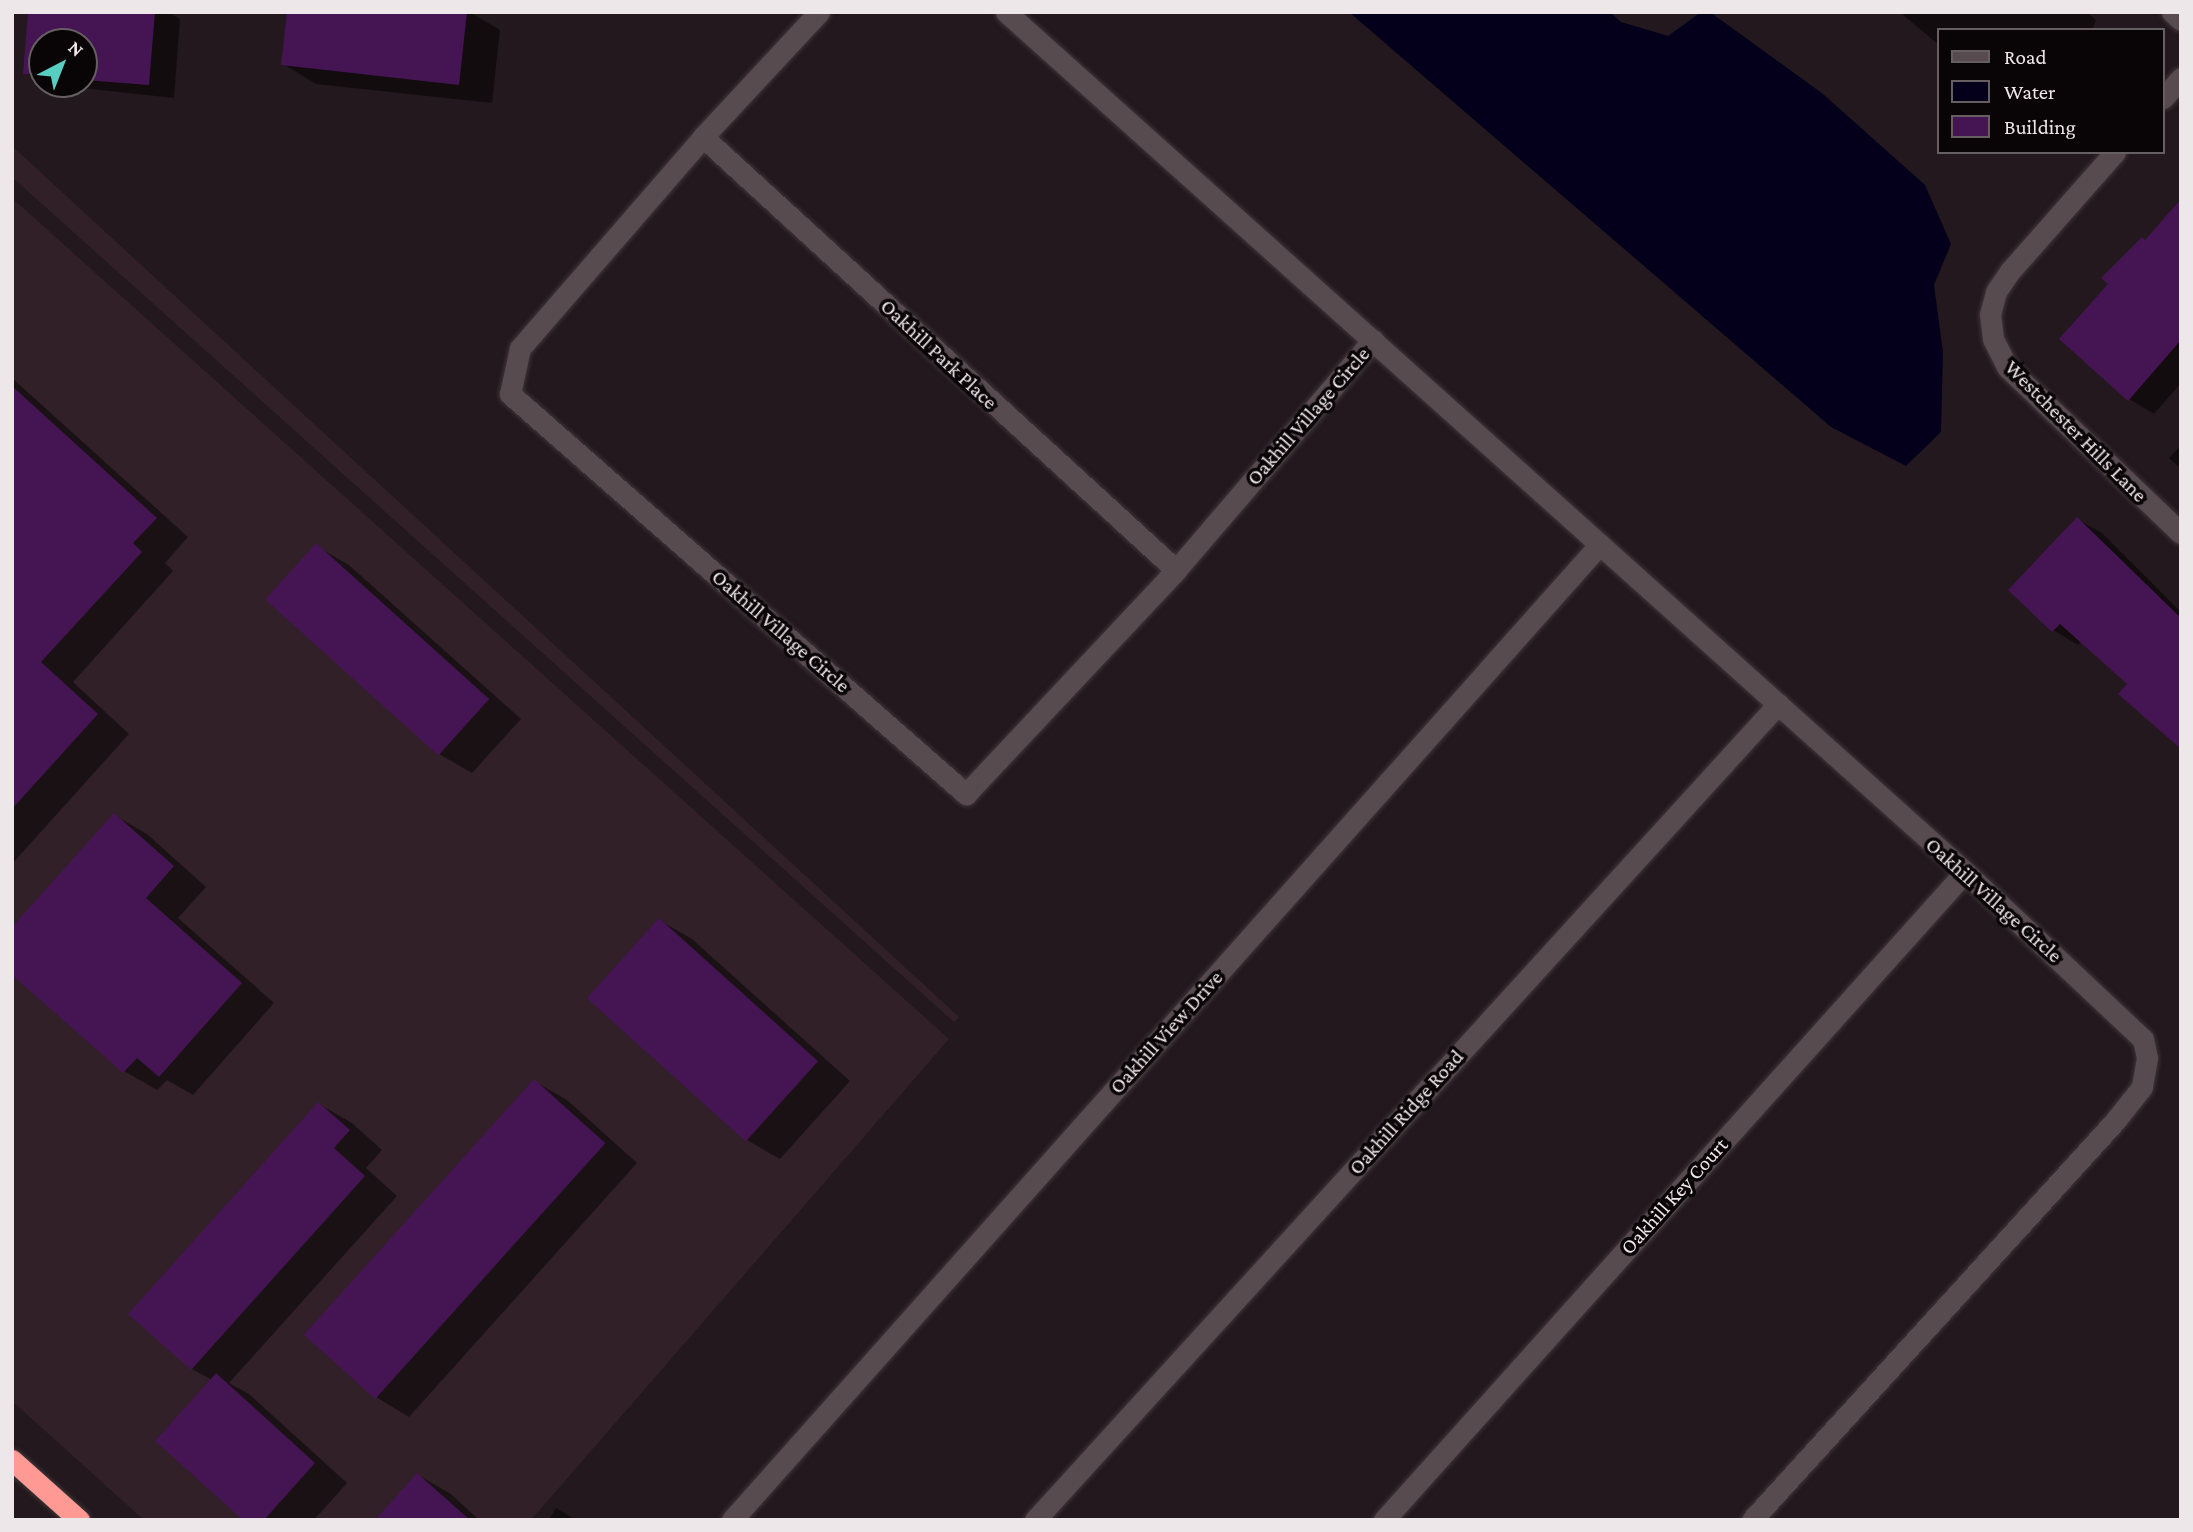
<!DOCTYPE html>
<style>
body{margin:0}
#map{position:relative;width:2193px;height:1532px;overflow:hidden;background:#23181d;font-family:"Crimson Pro",serif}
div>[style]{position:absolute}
.built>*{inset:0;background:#312028}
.water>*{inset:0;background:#04001b}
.shadow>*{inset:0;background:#0007}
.building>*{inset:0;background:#441552;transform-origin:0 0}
.roads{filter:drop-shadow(0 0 2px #3e3639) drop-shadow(0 0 2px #3e3639)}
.minor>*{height:21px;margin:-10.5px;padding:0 10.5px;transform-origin:10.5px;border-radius:10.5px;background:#584b50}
.highway>*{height:21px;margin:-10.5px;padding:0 10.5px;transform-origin:10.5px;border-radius:10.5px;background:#fe9994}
span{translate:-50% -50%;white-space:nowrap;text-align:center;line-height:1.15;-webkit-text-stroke:7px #090507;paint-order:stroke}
.street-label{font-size:21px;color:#eee7ea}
.frame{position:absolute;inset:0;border:14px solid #eee7ea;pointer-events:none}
.legend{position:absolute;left:1937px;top:28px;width:228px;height:126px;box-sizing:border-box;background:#090507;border:2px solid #655f62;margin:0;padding:9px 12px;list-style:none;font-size:21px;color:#eee7ea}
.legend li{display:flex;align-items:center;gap:14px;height:35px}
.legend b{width:35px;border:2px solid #655f62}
.north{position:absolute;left:28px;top:28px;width:70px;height:70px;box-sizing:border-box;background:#090507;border:2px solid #655f62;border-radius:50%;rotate:42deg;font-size:19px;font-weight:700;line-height:28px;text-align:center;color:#eee7ea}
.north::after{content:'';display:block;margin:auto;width:24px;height:32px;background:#57cec1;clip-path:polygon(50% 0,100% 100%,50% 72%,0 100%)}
</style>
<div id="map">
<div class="built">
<i style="clip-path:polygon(12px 146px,226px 343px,959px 1017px,954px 1022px,12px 177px)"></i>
<i style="clip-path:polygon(12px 198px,949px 1039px,531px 1520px,144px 1520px,12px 1401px)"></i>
</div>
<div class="water">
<i style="clip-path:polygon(1349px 12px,1610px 12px,1621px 22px,1668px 36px,1701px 12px,1710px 12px,1823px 94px,1925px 185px,1951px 244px,1934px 285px,1943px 352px,1941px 432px,1906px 466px,1831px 427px)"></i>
</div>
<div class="shadow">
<i style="clip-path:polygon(29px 12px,168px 12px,180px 19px,174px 98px,45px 84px,84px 84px,84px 42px,42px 42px,42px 82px,25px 73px)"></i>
<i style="clip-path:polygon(289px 12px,470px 12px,500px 30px,492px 103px,316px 84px,283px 64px)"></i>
<i style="clip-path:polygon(1906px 12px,2087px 12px,2096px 20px,2092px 30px,1939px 30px,1939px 45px,1903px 15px)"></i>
<i style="clip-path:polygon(2181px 191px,2181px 383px,2154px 414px,2129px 399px,2146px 241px,2178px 205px)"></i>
<i style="clip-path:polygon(12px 378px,188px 537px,165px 563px,173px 571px,73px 682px,129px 734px,12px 864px)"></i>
<i style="clip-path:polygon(2181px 445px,2181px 469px,2169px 458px)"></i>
<i style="clip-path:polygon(2077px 519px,2102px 533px,2181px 612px,2181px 748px,2129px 684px,2082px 641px,2078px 645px,2053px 630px)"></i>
<i style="clip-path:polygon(316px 546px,349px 565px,521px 719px,472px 773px,439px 754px)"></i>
<i style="clip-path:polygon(114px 815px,147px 834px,206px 887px,178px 918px,274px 1003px,193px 1095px,167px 1080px,157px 1090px,124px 1071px)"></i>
<i style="clip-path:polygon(659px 920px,692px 939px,850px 1081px,780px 1159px,747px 1140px)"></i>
<i style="clip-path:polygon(534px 1081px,567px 1100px,637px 1163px,409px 1417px,376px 1397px)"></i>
<i style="clip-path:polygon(319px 1104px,352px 1123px,382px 1150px,366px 1168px,397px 1196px,229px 1383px,249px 1394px,347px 1483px,314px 1520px,246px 1520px,212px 1380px,192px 1369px)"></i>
<i style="clip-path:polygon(418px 1475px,451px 1494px,479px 1520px,377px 1520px)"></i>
<i style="clip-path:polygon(556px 1508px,576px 1520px,549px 1520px)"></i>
</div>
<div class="building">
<i style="clip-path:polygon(28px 12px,155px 12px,149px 85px,84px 80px,84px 42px,42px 42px,42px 75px,23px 74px)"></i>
<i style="clip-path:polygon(287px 12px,467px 12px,459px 85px,281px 65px)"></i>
<i style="clip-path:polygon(2181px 199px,2181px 340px,2128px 401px,2059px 339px,2108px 284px,2101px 278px,2142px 237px,2145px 240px)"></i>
<i style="clip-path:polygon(12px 386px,157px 518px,133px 543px,142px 552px,41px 662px,98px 714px,12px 809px)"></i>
<i style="clip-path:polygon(2077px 517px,2181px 618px,2181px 749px,2118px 694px,2127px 684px,2060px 624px,2052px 632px,2008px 590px)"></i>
<i style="left:316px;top:543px;width:233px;height:76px;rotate:42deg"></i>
<i style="clip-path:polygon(114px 813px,174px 866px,146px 898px,242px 983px,159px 1077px,137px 1058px,123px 1073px,12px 975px,12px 927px)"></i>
<i style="left:659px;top:918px;width:214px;height:108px;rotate:42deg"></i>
<i style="left:534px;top:1079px;width:96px;height:344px;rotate:42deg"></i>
<i style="clip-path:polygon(318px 1102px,350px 1130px,334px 1148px,365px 1176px,191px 1370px,128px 1314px)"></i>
<i style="clip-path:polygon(216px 1373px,315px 1463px,264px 1520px,243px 1520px,155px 1441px)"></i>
<i style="clip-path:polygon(417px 1473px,470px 1520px,375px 1520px)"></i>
</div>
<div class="roads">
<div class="minor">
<i style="left:819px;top:12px;width:171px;rotate:132.9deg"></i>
<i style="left:703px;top:137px;width:279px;rotate:130.9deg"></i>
<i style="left:520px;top:348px;width:47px;rotate:102.3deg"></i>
<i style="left:510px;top:394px;width:607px;rotate:41.26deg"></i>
<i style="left:966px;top:794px;width:307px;rotate:-46.8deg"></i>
<i style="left:1176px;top:570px;width:303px;rotate:-49.4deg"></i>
<i style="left:1006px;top:12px;width:1288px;rotate:41.88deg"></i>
<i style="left:1965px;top:872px;width:244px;rotate:43.2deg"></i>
<i style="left:2143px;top:1039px;width:19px;rotate:78deg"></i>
<i style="left:2147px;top:1058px;width:29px;rotate:100deg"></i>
<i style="left:2142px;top:1087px;width:43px;rotate:128.5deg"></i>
<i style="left:2115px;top:1121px;width:539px;rotate:132.3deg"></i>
<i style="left:2172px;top:12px;width:12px;rotate:42deg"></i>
<i style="left:2163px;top:98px;width:27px;rotate:-48deg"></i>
<i style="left:703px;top:137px;width:641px;rotate:42.47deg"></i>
<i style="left:2115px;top:152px;width:159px;rotate:131.4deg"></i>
<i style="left:2010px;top:271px;width:25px;rotate:124deg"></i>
<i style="left:1996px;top:292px;width:23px;rotate:105deg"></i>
<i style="left:1990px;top:314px;width:25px;rotate:83deg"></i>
<i style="left:1993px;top:339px;width:31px;rotate:63deg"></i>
<i style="left:2007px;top:367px;width:240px;rotate:43.7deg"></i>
<i style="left:732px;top:1520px;width:1306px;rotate:-48.35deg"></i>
<i style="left:1035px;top:1520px;width:1104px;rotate:-47.68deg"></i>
<i style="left:1384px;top:1520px;width:870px;rotate:-48.12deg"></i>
</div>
<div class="highway">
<i style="left:12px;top:1460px;width:90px;rotate:41.8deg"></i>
</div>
</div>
<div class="street-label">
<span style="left:939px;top:354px;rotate:43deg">Oakhill Park Place</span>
<span style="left:1308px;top:416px;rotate:-49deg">Oakhill Village Circle</span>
<span style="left:2076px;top:431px;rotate:45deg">Westchester Hills Lane</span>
<span style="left:781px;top:631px;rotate:41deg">Oakhill Village Circle</span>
<span style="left:1994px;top:900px;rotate:42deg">Oakhill Village Circle</span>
<span style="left:1166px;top:1032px;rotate:-48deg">Oakhill View Drive</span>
<span style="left:1406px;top:1112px;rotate:-48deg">Oakhill Ridge Road</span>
<span style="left:1674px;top:1196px;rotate:-48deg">Oakhill Key Court</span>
</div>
<div class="frame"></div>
<ul class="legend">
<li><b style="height:9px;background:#584b50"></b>Road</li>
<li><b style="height:19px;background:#04001b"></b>Water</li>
<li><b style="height:19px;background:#441552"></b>Building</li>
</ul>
<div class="north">N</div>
</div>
